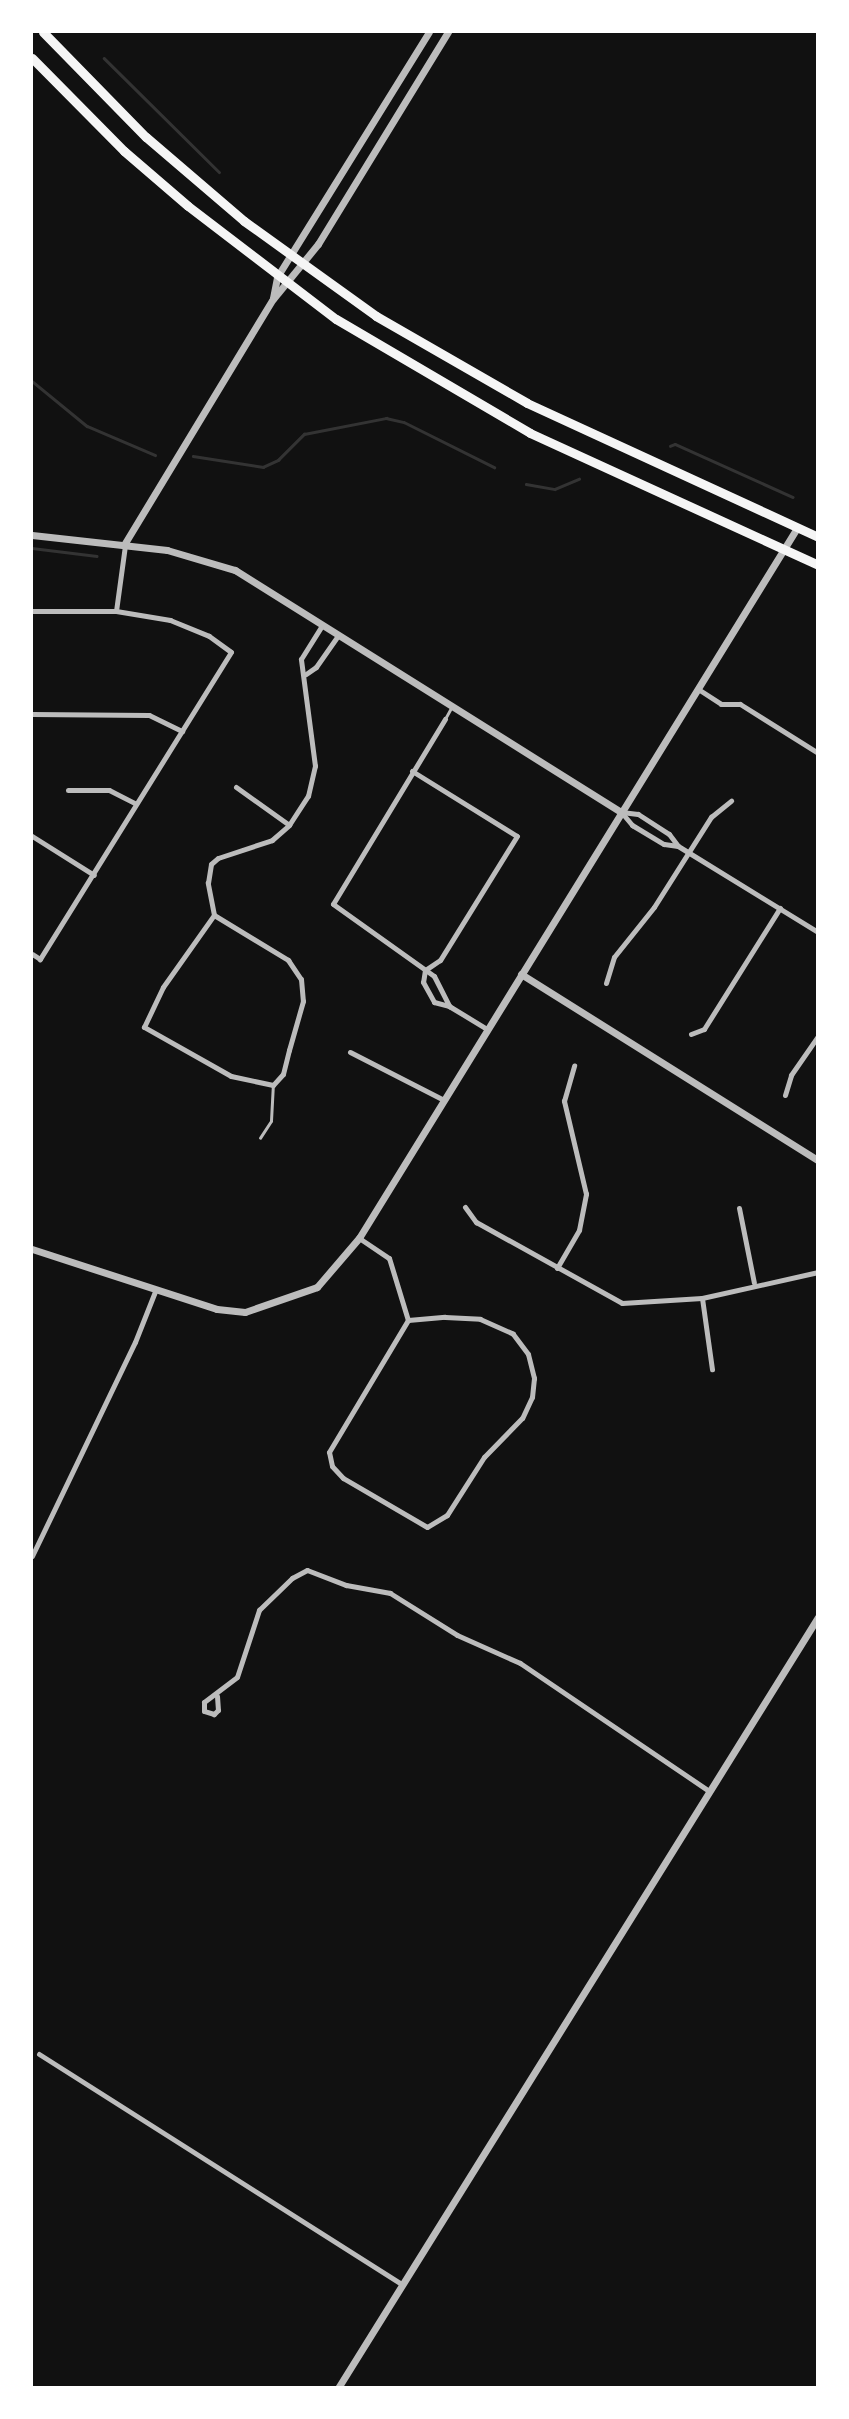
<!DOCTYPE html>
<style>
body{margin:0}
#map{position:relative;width:849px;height:2419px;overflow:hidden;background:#111;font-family:Commissioner,sans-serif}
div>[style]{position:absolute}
.stream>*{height:2.5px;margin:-1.25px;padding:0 1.25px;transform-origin:1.25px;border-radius:1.25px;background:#333}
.service>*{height:2.5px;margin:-1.25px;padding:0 1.25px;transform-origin:1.25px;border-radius:1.25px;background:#bcbcbc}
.minor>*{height:5px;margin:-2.5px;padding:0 2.5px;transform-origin:2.5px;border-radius:2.5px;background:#bcbcbc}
.tertiary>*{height:7px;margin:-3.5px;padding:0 3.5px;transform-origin:3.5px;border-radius:3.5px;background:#bcbcbc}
.trunk>*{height:9px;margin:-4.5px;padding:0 4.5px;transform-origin:4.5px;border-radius:4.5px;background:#f5f5f5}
span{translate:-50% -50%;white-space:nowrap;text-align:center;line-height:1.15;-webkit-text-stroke:5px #fff;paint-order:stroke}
.frame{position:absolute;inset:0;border:33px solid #fff;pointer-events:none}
</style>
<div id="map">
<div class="stream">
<i style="left:104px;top:58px;width:162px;rotate:44.7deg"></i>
<i style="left:32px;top:381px;width:71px;rotate:39.3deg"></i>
<i style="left:87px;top:426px;width:74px;rotate:23.1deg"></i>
<i style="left:670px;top:446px;width:5px;rotate:-22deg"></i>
<i style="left:675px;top:444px;width:129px;rotate:24.2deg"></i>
<i style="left:193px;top:456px;width:71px;rotate:8.9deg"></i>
<i style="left:263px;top:467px;width:17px;rotate:-25deg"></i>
<i style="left:278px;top:460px;width:37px;rotate:-45deg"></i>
<i style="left:304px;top:434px;width:84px;rotate:-11deg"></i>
<i style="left:386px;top:418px;width:18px;rotate:13deg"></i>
<i style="left:404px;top:422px;width:101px;rotate:26.6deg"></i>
<i style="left:526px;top:484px;width:29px;rotate:10deg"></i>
<i style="left:555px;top:489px;width:26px;rotate:-23deg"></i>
<i style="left:32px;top:548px;width:65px;rotate:7deg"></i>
</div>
<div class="service">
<i style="left:445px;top:719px;width:13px;rotate:-61deg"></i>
<i style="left:260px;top:1138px;width:20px;rotate:-57deg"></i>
<i style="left:271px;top:1121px;width:36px;rotate:-87deg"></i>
</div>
<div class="minor">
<i style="left:32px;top:611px;width:84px"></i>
<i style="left:116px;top:611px;width:55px;rotate:9.5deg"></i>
<i style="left:170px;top:620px;width:42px;rotate:22.3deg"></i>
<i style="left:209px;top:636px;width:27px;rotate:36deg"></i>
<i style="left:231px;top:652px;width:362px;rotate:121.9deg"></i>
<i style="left:40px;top:959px;width:9px;rotate:-148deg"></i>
<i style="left:116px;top:611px;width:67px;rotate:-82.2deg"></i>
<i style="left:306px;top:674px;width:12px;rotate:-35deg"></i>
<i style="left:316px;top:667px;width:39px;rotate:-55deg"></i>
<i style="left:698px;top:689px;width:27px;rotate:33deg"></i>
<i style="left:721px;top:704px;width:19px"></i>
<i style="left:740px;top:704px;width:92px;rotate:32.1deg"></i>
<i style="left:32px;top:714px;width:117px;rotate:0.5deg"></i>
<i style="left:149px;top:715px;width:37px;rotate:26deg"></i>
<i style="left:445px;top:719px;width:216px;rotate:121.2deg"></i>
<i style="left:333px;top:904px;width:124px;rotate:35.5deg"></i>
<i style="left:434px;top:976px;width:34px;rotate:63deg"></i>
<i style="left:412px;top:771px;width:123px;rotate:31.8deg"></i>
<i style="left:517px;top:836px;width:146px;rotate:121.8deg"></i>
<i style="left:440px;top:960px;width:18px;rotate:146deg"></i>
<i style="left:236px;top:787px;width:65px;rotate:35.6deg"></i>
<i style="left:68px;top:790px;width:41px"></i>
<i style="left:109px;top:790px;width:30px;rotate:27deg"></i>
<i style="left:621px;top:812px;width:17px;rotate:7deg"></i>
<i style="left:638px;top:814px;width:37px;rotate:33deg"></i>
<i style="left:669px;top:834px;width:15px;rotate:53deg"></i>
<i style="left:678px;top:846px;width:164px;rotate:31.6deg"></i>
<i style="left:622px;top:813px;width:16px;rotate:50deg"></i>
<i style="left:632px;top:825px;width:37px;rotate:31deg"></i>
<i style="left:664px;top:844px;width:14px;rotate:8deg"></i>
<i style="left:32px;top:836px;width:73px;rotate:32.2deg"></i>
<i style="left:214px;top:915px;width:87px;rotate:31.3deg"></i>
<i style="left:288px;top:960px;width:23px;rotate:56deg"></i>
<i style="left:301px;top:979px;width:22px;rotate:85deg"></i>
<i style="left:303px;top:1001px;width:51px;rotate:105.9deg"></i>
<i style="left:289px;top:1050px;width:25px;rotate:104deg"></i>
<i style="left:283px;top:1074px;width:15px;rotate:132deg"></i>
<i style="left:273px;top:1085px;width:43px;rotate:-167.9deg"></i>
<i style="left:231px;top:1076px;width:100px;rotate:-150.6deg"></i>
<i style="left:144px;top:1027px;width:44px;rotate:-64.6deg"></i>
<i style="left:163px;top:987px;width:88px;rotate:-54.7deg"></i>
<i style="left:214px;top:915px;width:33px;rotate:-101deg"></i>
<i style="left:208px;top:883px;width:19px;rotate:-81deg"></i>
<i style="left:211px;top:864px;width:9px;rotate:-41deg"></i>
<i style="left:218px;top:858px;width:57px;rotate:-18.4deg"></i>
<i style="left:272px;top:840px;width:23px;rotate:-41deg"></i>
<i style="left:289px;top:825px;width:35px;rotate:-57deg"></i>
<i style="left:308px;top:796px;width:31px;rotate:-77deg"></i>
<i style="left:315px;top:766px;width:108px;rotate:-97.5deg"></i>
<i style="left:301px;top:659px;width:40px;rotate:-58deg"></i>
<i style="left:425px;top:970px;width:12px;rotate:99deg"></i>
<i style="left:423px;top:982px;width:23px;rotate:61deg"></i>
<i style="left:434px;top:1002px;width:16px;rotate:15deg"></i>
<i style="left:449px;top:1006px;width:44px;rotate:31.2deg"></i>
<i style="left:606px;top:983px;width:27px;rotate:-73deg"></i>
<i style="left:614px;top:957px;width:64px;rotate:-51.3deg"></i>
<i style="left:654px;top:907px;width:107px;rotate:-57.7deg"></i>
<i style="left:711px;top:817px;width:26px;rotate:-39deg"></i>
<i style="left:691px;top:1034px;width:14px;rotate:-21deg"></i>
<i style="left:704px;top:1029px;width:143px;rotate:-57.9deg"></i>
<i style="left:350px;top:1052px;width:106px;rotate:27.1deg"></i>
<i style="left:785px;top:1095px;width:21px;rotate:-73deg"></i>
<i style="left:791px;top:1075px;width:47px;rotate:-55.3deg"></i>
<i style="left:465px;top:1207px;width:19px;rotate:54deg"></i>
<i style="left:476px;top:1222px;width:167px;rotate:29deg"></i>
<i style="left:622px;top:1303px;width:80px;rotate:-3.6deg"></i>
<i style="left:702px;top:1298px;width:119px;rotate:-12.6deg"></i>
<i style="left:739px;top:1208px;width:76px;rotate:78.7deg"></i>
<i style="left:359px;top:1238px;width:36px;rotate:34deg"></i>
<i style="left:389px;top:1258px;width:65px;rotate:73deg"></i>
<i style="left:557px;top:1268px;width:44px;rotate:-59.9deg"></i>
<i style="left:579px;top:1230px;width:37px;rotate:-79deg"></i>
<i style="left:586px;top:1194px;width:96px;rotate:-103.3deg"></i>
<i style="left:564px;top:1101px;width:37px;rotate:-74deg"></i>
<i style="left:702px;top:1298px;width:72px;rotate:82deg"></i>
<i style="left:445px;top:1317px;width:35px;rotate:3deg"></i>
<i style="left:480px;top:1319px;width:36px;rotate:24deg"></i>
<i style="left:513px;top:1334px;width:25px;rotate:53deg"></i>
<i style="left:528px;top:1354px;width:25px;rotate:76deg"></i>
<i style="left:534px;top:1378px;width:19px;rotate:96deg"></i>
<i style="left:532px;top:1397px;width:23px;rotate:115deg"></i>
<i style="left:522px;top:1418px;width:54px;rotate:134.3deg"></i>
<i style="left:484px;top:1457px;width:69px;rotate:122.5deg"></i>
<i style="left:447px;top:1515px;width:23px;rotate:149deg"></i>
<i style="left:427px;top:1527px;width:97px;rotate:-149.7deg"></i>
<i style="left:343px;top:1478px;width:16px;rotate:-133deg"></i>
<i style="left:332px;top:1466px;width:14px;rotate:-102deg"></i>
<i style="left:329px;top:1452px;width:154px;rotate:-59.1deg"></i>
<i style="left:408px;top:1320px;width:37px;rotate:-5deg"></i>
<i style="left:32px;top:1556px;width:237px;rotate:-64.3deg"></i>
<i style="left:135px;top:1342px;width:57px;rotate:-68.4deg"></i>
<i style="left:217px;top:1696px;width:14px;rotate:86deg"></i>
<i style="left:218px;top:1710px;width:6px;rotate:135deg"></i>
<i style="left:214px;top:1714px;width:10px;rotate:-163deg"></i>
<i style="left:204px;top:1711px;width:9px;rotate:-90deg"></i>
<i style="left:204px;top:1702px;width:41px;rotate:-37.1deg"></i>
<i style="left:237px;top:1677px;width:71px;rotate:-71.8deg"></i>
<i style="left:259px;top:1610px;width:46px;rotate:-44.1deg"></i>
<i style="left:292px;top:1578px;width:17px;rotate:-28deg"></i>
<i style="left:307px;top:1570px;width:42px;rotate:21deg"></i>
<i style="left:346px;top:1585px;width:45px;rotate:10.3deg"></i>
<i style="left:390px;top:1593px;width:79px;rotate:32.1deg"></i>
<i style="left:457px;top:1635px;width:69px;rotate:24deg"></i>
<i style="left:520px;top:1663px;width:228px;rotate:34.1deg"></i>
<i style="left:39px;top:2054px;width:430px;rotate:32.4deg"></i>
</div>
<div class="tertiary">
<i style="left:273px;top:298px;width:21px;rotate:-79deg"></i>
<i style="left:277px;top:277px;width:288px;rotate:-58.2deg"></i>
<i style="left:32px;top:535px;width:136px;rotate:6.3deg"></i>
<i style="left:167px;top:550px;width:71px;rotate:16.4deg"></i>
<i style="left:235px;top:570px;width:456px;rotate:32.1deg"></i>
<i style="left:125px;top:543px;width:285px;rotate:-58.8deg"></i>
<i style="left:273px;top:299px;width:71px;rotate:-50.7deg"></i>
<i style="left:318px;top:244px;width:249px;rotate:-58.5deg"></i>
<i style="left:521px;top:974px;width:350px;rotate:32.1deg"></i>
<i style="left:32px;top:1249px;width:194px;rotate:18deg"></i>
<i style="left:217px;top:1309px;width:28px;rotate:6deg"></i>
<i style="left:245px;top:1312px;width:76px;rotate:-19.1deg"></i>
<i style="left:317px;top:1287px;width:65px;rotate:-49.4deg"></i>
<i style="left:359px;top:1238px;width:834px;rotate:-58.33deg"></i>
<i style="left:338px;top:2388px;width:908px;rotate:-58.09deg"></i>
</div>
<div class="trunk">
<i style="left:43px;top:32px;width:147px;rotate:45.6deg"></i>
<i style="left:146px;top:137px;width:129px;rotate:40.6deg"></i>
<i style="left:244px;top:221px;width:163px;rotate:35.7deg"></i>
<i style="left:376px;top:316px;width:174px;rotate:29.9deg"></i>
<i style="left:527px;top:403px;width:320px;rotate:24.7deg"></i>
<i style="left:32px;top:58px;width:131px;rotate:45.3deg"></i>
<i style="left:124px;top:151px;width:84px;rotate:40.7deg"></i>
<i style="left:188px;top:206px;width:186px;rotate:37.4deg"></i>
<i style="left:336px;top:319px;width:225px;rotate:30.4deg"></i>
<i style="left:530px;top:433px;width:317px;rotate:24.6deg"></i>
</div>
<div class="frame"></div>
</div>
